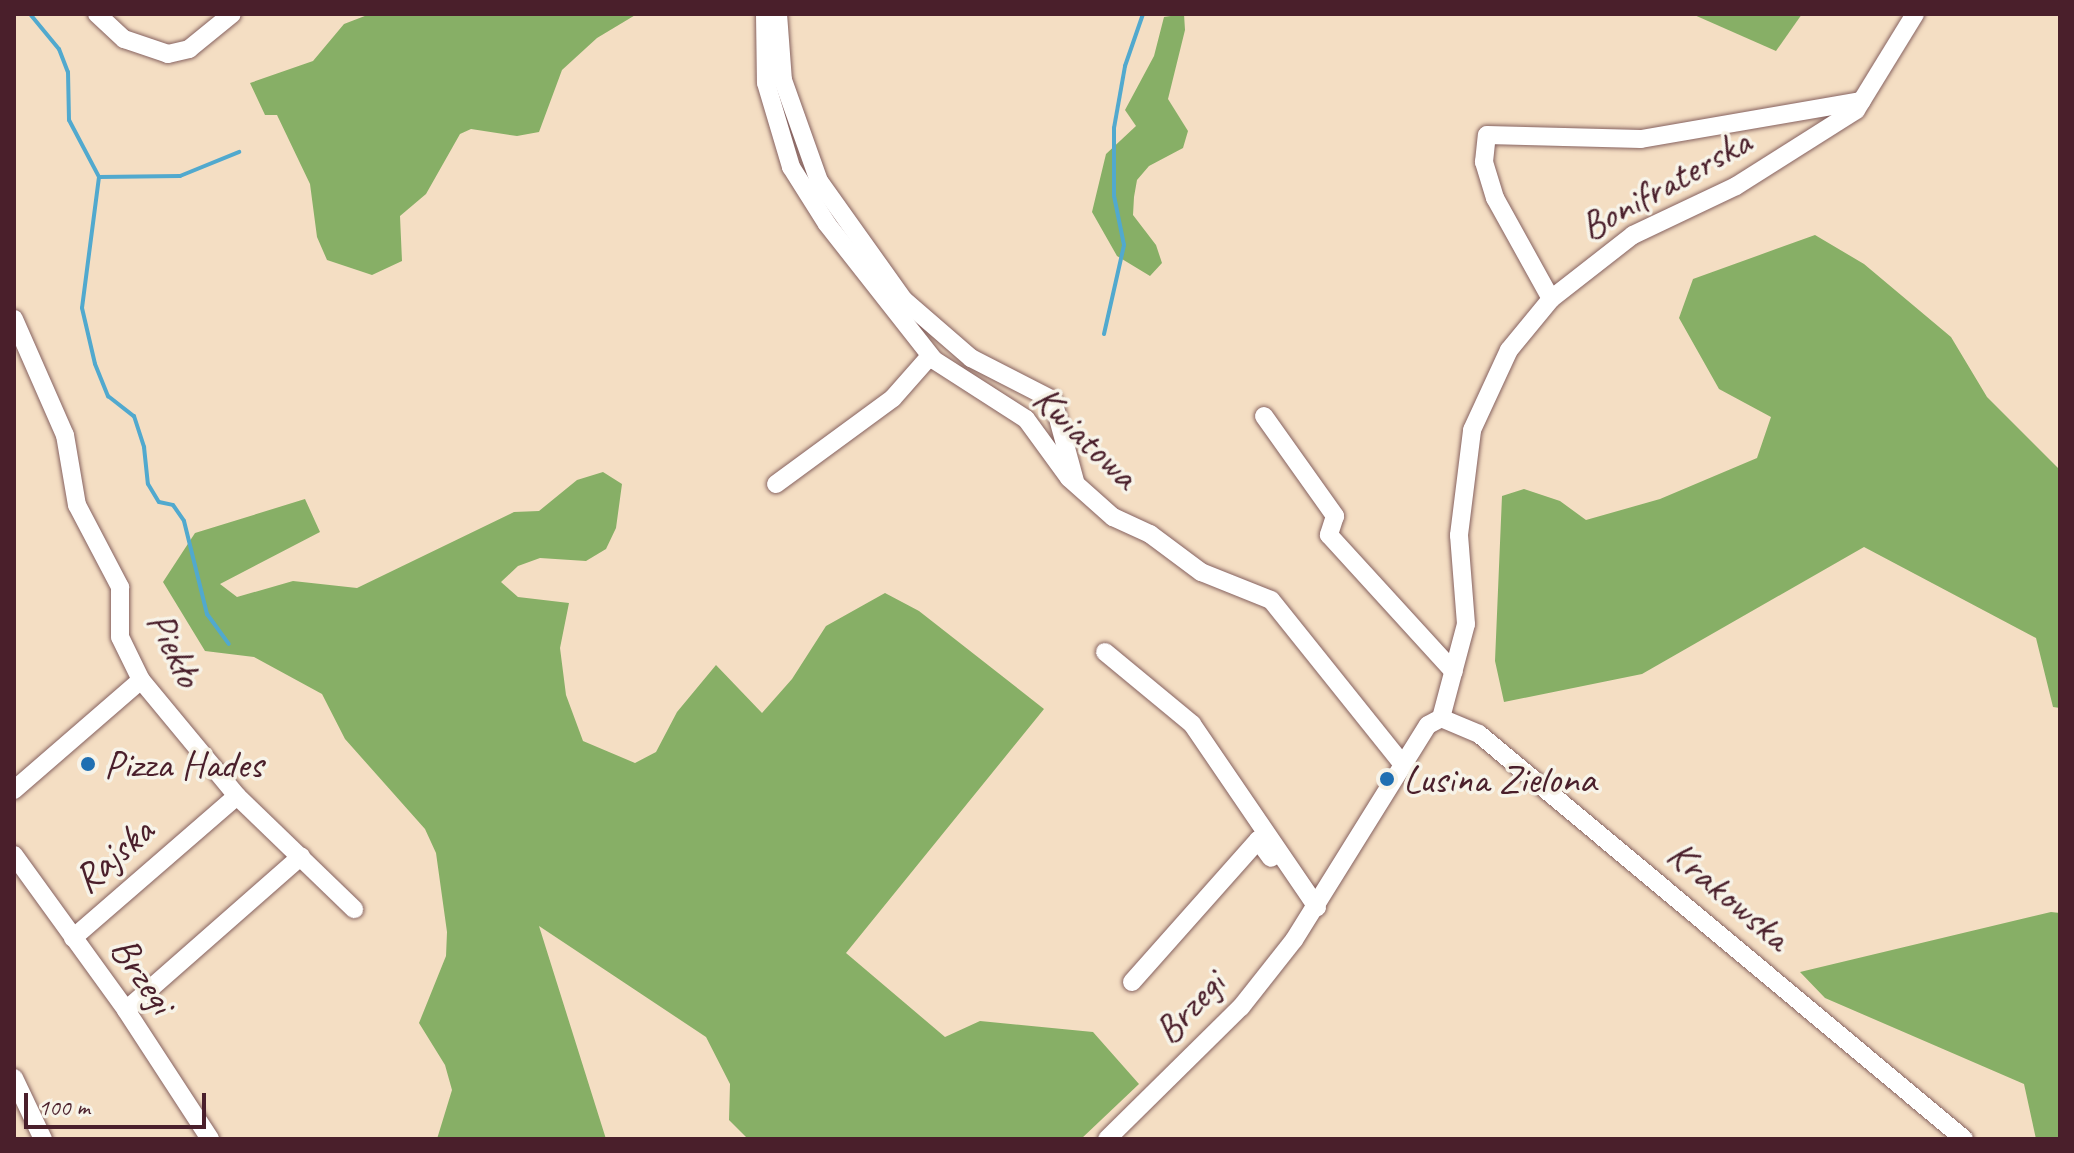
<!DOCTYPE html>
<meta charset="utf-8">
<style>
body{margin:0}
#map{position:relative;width:2074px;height:1153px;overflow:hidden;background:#f4dec3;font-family:Caveat,sans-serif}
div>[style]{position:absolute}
.forest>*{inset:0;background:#87af66}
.stream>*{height:4px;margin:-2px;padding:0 2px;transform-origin:2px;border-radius:2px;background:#51a9ce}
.roads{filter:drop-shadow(0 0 2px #866260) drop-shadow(0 0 2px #866260)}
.minor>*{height:18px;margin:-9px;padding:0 9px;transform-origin:9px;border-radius:9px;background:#fff}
.dots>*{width:22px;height:22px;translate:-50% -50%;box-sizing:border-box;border:4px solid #f7f3e8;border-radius:50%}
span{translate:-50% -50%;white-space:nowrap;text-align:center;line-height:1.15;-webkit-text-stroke:7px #f7f3e8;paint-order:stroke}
.street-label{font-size:40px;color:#4a1f2b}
.poi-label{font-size:40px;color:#4a1f2b}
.left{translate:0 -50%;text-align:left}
.frame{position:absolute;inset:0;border:16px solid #4a1f2b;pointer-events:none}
.scale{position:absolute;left:24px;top:1093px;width:182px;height:36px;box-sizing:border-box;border:4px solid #4a1f2b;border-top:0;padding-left:10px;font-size:24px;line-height:28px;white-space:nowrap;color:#4a1f2b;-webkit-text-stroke:6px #f7f3e8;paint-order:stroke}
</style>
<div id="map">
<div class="forest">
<i style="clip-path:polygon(370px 14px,637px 14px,597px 38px,562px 70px,539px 132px,517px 136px,471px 129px,460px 134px,426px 194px,400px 216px,402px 261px,372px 275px,327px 260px,317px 237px,310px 184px,277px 115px,265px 115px,250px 83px,313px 61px,344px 24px)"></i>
<i style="clip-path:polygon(1184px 14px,1185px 30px,1168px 99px,1188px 131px,1183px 148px,1149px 166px,1137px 180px,1134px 197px,1133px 215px,1156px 245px,1162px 263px,1150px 276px,1117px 256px,1092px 212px,1106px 154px,1136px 126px,1125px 110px,1154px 56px,1164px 17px)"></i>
<i style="clip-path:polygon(1692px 14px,1802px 14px,1776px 51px)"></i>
<i style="clip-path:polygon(1815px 235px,1864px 264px,1951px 337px,1987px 397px,2060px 470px,2060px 708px,2053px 707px,2036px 638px,1864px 547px,1642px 674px,1504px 702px,1495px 661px,1502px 496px,1524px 489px,1560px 501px,1586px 520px,1660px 499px,1757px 458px,1771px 417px,1719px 389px,1679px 318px,1693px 279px)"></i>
<i style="clip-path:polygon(603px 472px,622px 484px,616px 528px,606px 549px,586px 561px,540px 558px,518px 566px,501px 582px,518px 597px,569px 603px,560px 648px,566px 695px,583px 741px,635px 763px,656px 752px,677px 712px,716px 665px,762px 713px,792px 679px,826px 626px,885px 593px,919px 611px,1044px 709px,846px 953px,945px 1037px,980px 1021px,1093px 1032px,1139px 1084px,1081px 1139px,748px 1139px,729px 1120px,730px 1084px,706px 1037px,539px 926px,606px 1139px,437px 1139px,452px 1090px,445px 1065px,419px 1023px,446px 956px,447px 932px,436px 853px,425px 829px,345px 739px,322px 694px,254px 657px,205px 651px,163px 582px,195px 533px,305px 499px,320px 532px,220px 584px,237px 597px,293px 581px,357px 588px,514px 512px,539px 511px,577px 480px)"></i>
<i style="clip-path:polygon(2051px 912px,2060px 913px,2060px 1139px,2036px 1139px,2024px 1084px,1825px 998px,1800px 972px)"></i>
</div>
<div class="stream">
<i style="left:30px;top:14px;width:45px;rotate:50.4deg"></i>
<i style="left:59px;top:49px;width:25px;rotate:69deg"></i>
<i style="left:68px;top:72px;width:48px;rotate:88.8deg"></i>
<i style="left:69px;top:120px;width:64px;rotate:62.2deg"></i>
<i style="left:99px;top:177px;width:132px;rotate:97.4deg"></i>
<i style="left:82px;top:308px;width:57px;rotate:76.9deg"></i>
<i style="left:95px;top:364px;width:35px;rotate:68deg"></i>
<i style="left:108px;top:396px;width:33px;rotate:38deg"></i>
<i style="left:134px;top:416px;width:33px;rotate:72deg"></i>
<i style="left:144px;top:447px;width:37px;rotate:84deg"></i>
<i style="left:148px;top:484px;width:21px;rotate:59deg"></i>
<i style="left:159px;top:502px;width:14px;rotate:12deg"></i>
<i style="left:173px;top:505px;width:19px;rotate:55deg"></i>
<i style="left:184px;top:521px;width:96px;rotate:76.1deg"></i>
<i style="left:207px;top:614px;width:37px;rotate:54deg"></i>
<i style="left:99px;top:177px;width:81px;rotate:-0.7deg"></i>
<i style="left:180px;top:176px;width:64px;rotate:-22.1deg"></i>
<i style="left:1104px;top:334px;width:91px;rotate:-77.3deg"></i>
<i style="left:1124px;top:245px;width:50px;rotate:-101.5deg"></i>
<i style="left:1114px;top:196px;width:68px;rotate:-90deg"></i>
<i style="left:1114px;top:128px;width:63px;rotate:-79.9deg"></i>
<i style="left:1125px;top:66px;width:55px;rotate:-70.9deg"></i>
</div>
<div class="roads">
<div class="minor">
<i style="left:97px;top:14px;width:37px;rotate:43deg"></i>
<i style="left:124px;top:39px;width:46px;rotate:18.8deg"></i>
<i style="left:168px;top:54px;width:22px;rotate:-13deg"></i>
<i style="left:189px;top:49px;width:55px;rotate:-39.1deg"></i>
<i style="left:765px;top:14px;width:69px;rotate:89.2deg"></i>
<i style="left:766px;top:83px;width:88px;rotate:73.4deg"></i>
<i style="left:791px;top:167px;width:67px;rotate:57.7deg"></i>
<i style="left:827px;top:224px;width:173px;rotate:51.8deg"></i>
<i style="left:934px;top:360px;width:109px;rotate:32.7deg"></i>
<i style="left:1026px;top:419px;width:73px;rotate:53.9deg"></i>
<i style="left:1069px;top:478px;width:59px;rotate:41.6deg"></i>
<i style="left:1113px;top:517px;width:41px;rotate:24.7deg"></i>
<i style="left:1150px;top:534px;width:64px;rotate:36.7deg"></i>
<i style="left:1201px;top:572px;width:75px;rotate:21.8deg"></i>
<i style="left:1271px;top:600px;width:211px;rotate:51.3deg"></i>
<i style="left:778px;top:14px;width:66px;rotate:85.7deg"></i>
<i style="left:783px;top:80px;width:107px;rotate:70.4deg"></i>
<i style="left:819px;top:181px;width:146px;rotate:54.5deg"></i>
<i style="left:904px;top:300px;width:89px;rotate:40.9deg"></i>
<i style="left:971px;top:358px;width:92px;rotate:27.1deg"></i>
<i style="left:1053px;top:400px;width:84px;rotate:74.8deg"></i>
<i style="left:1551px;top:299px;width:115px;rotate:-119deg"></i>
<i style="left:1495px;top:198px;width:38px;rotate:-107deg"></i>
<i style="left:1484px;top:162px;width:27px;rotate:-84deg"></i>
<i style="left:1487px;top:135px;width:154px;rotate:1.5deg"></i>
<i style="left:1641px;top:139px;width:224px;rotate:-9.8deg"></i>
<i style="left:14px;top:319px;width:127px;rotate:66.3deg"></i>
<i style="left:65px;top:435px;width:71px;rotate:80.3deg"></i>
<i style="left:77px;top:505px;width:93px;rotate:62.3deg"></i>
<i style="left:120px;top:587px;width:50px;rotate:90deg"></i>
<i style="left:120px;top:637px;width:48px;rotate:64deg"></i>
<i style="left:141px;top:680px;width:151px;rotate:50.4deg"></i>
<i style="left:237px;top:796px;width:163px;rotate:44deg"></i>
<i style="left:1264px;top:416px;width:123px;rotate:54.6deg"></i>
<i style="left:1335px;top:516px;width:20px;rotate:108deg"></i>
<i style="left:1329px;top:535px;width:185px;rotate:47.6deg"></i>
<i style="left:776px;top:484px;width:145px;rotate:-36.3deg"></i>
<i style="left:893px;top:398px;width:56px;rotate:-48.6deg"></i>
<i style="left:1105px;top:652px;width:113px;rotate:39.6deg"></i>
<i style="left:1192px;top:724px;width:222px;rotate:55.7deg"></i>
<i style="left:1441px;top:718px;width:97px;rotate:-75.1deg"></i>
<i style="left:1466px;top:624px;width:89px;rotate:-94.5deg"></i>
<i style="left:1459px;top:535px;width:106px;rotate:-82.9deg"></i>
<i style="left:1472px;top:430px;width:88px;rotate:-65.2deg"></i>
<i style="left:1509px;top:350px;width:66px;rotate:-50.5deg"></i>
<i style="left:1551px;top:299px;width:104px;rotate:-38deg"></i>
<i style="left:1633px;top:235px;width:114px;rotate:-25.4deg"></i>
<i style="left:1736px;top:186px;width:142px;rotate:-32.3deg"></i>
<i style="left:1856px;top:110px;width:113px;rotate:-58.4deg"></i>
<i style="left:1441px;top:718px;width:41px;rotate:22.8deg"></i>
<i style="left:1479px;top:734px;width:632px;rotate:39.86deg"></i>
<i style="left:14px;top:790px;width:168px;rotate:-40.9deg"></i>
<i style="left:14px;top:855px;width:191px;rotate:54.1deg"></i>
<i style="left:126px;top:1010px;width:154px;rotate:56.9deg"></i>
<i style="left:73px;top:938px;width:217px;rotate:-40.9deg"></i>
<i style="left:1132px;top:982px;width:190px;rotate:-48.4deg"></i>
<i style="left:1258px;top:840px;width:22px;rotate:54deg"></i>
<i style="left:126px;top:1010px;width:233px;rotate:-41.3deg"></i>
<i style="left:14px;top:1078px;width:68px;rotate:64.6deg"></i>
<i style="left:1107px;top:1139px;width:188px;rotate:-44.6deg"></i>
<i style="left:1241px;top:1007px;width:85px;rotate:-51.7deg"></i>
<i style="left:1294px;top:940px;width:253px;rotate:-58.1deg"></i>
<i style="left:1428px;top:725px;width:15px;rotate:-28deg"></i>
</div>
</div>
<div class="dots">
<i style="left:88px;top:764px;background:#1f6fb2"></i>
<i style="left:1387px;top:779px;background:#1f6fb2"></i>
</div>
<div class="street-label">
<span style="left:1665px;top:184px;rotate:-29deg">Bonifraterska</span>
<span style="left:1086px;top:437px;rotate:44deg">Kwiatowa</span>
<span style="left:175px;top:649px;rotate:65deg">Piekło</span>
<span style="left:113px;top:855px;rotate:-41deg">Rajska</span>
<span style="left:1729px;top:895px;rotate:40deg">Krakowska</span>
<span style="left:143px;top:975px;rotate:56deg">Brzegi</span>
<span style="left:1189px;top:1007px;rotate:-47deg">Brzegi</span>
</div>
<div class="poi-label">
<span class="left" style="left:104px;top:764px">Pizza Hades</span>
<span class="left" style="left:1403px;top:779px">Lusina Zielona</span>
</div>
<div class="frame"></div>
<div class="scale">100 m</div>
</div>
